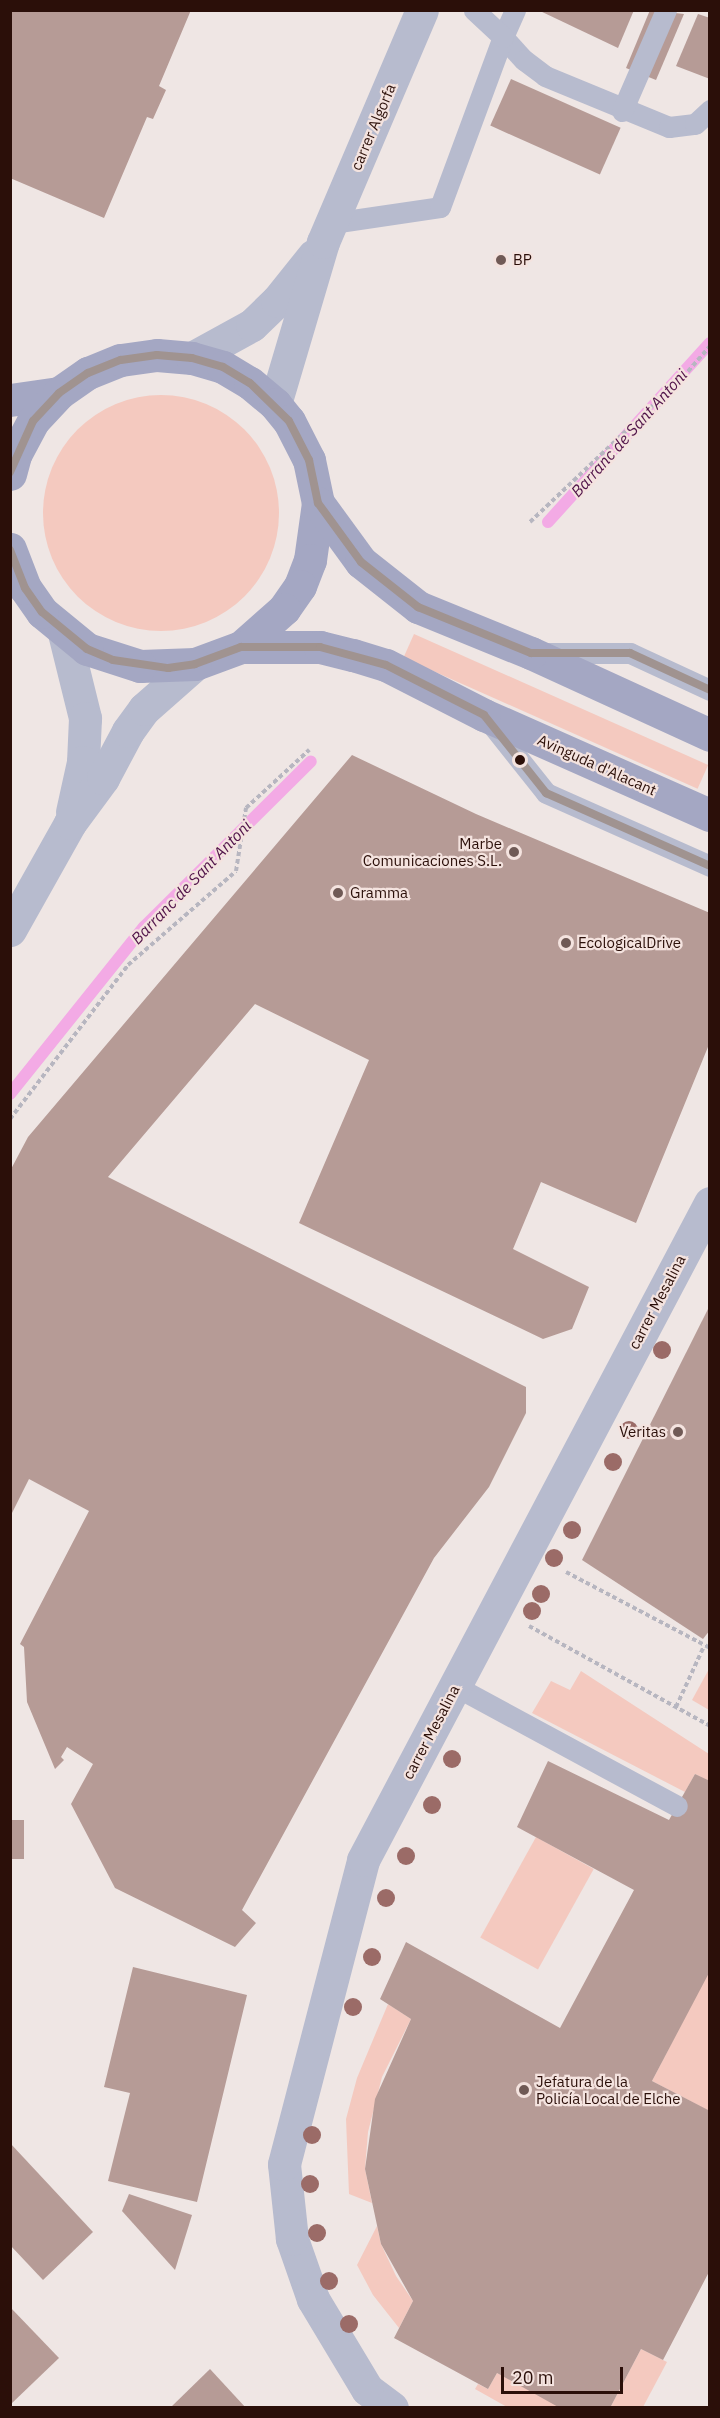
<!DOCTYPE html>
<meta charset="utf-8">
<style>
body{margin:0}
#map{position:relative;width:720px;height:2418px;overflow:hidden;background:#efe6e4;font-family:"IBM Plex Sans",sans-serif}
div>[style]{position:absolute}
.green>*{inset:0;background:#f4c9bf;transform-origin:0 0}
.round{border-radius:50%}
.stream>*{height:12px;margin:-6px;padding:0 6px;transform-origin:6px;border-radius:6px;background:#f3aae5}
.building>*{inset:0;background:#b69b96;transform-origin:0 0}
.path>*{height:4px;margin-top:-2px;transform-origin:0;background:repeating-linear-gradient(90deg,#b7b6c0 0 4.5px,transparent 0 7.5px)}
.service>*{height:21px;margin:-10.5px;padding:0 10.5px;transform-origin:10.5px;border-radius:10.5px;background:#b7bbce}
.minor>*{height:33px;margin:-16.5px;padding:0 16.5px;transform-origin:16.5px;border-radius:16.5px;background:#b7bbce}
.trunk>*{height:33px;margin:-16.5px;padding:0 16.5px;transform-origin:16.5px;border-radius:16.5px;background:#a4a7c3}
.trunk-bridge>*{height:33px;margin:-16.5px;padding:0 16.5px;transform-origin:16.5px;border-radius:16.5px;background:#a4a7c3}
.bus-1>*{height:8px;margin:-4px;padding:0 4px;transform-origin:4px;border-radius:4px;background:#a09390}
.trees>*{width:18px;height:18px;margin:-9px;border-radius:50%;background:#9b6b67}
.dots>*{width:16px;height:16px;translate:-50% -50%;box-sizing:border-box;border:3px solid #f4e3df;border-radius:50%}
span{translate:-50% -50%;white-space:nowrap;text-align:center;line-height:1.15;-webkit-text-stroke:4.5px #f4e3df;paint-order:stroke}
.street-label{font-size:15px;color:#2b0f09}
.poi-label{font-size:15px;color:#2b0f09}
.left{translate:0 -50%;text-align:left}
.right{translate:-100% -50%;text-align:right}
.water-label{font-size:16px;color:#501349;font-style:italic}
.frame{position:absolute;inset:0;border:12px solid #2b0f09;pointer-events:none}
.scale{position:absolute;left:501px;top:2367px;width:122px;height:27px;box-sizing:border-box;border:3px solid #2b0f09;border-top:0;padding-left:8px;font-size:18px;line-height:21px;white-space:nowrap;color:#2b0f09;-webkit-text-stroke:4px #f4e3df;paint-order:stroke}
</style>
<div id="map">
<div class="green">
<i class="round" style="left:43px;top:395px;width:236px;height:236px"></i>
<i style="left:414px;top:634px;width:322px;height:26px;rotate:24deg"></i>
<i style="clip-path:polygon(709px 1669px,709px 1710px,692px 1700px)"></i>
<i style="clip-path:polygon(581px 1671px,709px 1754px,709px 1781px,695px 1774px,685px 1792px,532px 1713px,551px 1681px,570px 1690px)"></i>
<i style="left:536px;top:1837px;width:66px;height:115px;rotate:29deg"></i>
<i style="clip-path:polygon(709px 1971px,709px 2111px,652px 2081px)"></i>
<i style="clip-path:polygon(388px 2004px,411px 2019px,382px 2077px,368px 2132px,365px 2169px,372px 2203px,349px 2194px,346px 2119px,357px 2078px)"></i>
<i style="clip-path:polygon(377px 2226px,381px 2244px,396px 2276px,413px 2301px,399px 2328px,373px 2295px,357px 2265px)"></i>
<i style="clip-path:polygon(641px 2349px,667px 2362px,643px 2407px,610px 2408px)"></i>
<i style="clip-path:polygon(497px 2373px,560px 2407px,507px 2407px,475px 2389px,478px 2384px,488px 2389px)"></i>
</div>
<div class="stream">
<i style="left:548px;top:522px;width:241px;rotate:-47.9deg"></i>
<i style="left:10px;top:1094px;width:214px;rotate:-51.3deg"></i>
<i style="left:144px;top:927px;width:235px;rotate:-44.8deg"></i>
</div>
<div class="building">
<i style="clip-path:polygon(10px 10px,191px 10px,159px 86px,166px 90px,153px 119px,147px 117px,104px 218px,10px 178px)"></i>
<i style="clip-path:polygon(538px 10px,634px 10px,618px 48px)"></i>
<i style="clip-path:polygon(650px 10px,684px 14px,656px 80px,626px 68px)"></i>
<i style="clip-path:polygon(698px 14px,710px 18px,710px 79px,676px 66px)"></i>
<i style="left:511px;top:79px;width:120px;height:51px;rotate:24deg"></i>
<i style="clip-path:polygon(352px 755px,476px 814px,710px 913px,710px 1042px,636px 1223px,541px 1182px,513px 1249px,589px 1287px,572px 1329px,543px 1339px,299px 1223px,369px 1060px,255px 1004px,108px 1177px,526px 1387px,526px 1413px,489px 1487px,434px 1558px,242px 1910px,256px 1923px,235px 1947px,115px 1888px,71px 1804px,93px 1764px,67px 1747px,61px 1757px,64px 1760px,55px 1769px,27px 1702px,24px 1647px,20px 1644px,89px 1511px,29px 1479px,10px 1517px,10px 1171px,28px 1137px)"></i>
<i style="clip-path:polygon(710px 1305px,710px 1630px,703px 1639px,582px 1560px)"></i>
<i style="clip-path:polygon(548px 1761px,669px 1820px,695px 1774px,710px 1781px,710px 1971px,652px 2081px,710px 2111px,710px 2270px,663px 2360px,641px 2349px,610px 2408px,560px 2408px,497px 2373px,488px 2389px,394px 2338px,413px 2301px,381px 2244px,365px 2169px,375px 2099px,411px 2019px,380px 1999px,406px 1942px,560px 2028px,634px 1890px,517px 1827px)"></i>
<i style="left:10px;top:1820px;width:14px;height:39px"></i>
<i style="clip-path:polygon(133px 1967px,247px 1995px,197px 2202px,108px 2181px,130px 2093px,104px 2087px)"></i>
<i style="clip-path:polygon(10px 2143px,93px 2232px,43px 2280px,10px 2245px)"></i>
<i style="clip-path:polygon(129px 2194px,192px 2215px,175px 2270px,122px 2211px)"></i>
<i style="clip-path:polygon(10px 2307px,59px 2358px,10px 2405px)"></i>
<i style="clip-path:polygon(210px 2369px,246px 2408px,170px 2408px)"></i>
</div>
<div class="path">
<i style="left:530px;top:522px;width:211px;rotate:-43.5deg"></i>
<i style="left:683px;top:377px;width:41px;rotate:-48.9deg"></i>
<i style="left:10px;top:1119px;width:194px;rotate:-52.5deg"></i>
<i style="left:128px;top:965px;width:143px;rotate:-41deg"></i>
<i style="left:236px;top:871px;width:64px;rotate:-81deg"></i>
<i style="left:246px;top:808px;width:86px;rotate:-42.6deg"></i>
<i style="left:566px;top:1572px;width:163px;rotate:27.8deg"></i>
<i style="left:529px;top:1626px;width:207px;rotate:28.9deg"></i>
<i style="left:676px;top:1707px;width:67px;rotate:-65.3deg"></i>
</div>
<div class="service">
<i style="left:515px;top:10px;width:30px;rotate:114deg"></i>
<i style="left:503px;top:37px;width:31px;rotate:48deg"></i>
<i style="left:524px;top:60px;width:26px;rotate:37deg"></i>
<i style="left:545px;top:76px;width:134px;rotate:22.4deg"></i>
<i style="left:669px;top:127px;width:26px;rotate:-7deg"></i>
<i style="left:695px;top:124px;width:21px;rotate:-43deg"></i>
<i style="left:622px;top:111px;width:110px;rotate:-66.5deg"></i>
<i style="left:332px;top:223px;width:109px;rotate:-8.4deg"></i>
<i style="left:440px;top:207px;width:181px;rotate:-69.7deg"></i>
<i style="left:503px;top:37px;width:40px;rotate:-137deg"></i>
<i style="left:544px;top:653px;width:86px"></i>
<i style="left:630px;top:653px;width:88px;rotate:24.8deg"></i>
<i style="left:488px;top:720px;width:93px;rotate:51.5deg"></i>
<i style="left:546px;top:793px;width:180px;rotate:24deg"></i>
<i style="left:455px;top:1686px;width:252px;rotate:28.4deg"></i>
</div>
<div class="minor">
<i style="left:192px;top:358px;width:68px;rotate:-28.8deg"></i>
<i style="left:252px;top:325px;width:35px;rotate:-44deg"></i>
<i style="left:277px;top:301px;width:58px;rotate:-51.3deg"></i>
<i style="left:275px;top:404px;width:169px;rotate:-73.5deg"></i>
<i style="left:323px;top:242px;width:252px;rotate:-66.9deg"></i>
<i style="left:64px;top:633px;width:88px;rotate:76.1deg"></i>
<i style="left:85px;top:718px;width:44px;rotate:92.6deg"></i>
<i style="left:83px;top:762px;width:51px;rotate:102.4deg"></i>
<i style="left:10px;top:930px;width:123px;rotate:-60.7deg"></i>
<i style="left:70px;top:823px;width:56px;rotate:-53.7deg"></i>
<i style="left:103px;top:778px;width:53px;rotate:-62deg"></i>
<i style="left:128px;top:731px;width:27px;rotate:-54deg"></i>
<i style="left:144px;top:709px;width:68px;rotate:-41.4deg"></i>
<i style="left:392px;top:2408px;width:31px;rotate:-143deg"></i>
<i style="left:367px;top:2389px;width:105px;rotate:-121deg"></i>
<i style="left:313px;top:2299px;width:64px;rotate:-109.3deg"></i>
<i style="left:292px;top:2239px;width:75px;rotate:-96.1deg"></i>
<i style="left:284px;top:2164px;width:314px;rotate:-75.4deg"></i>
<i style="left:363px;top:1860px;width:743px;rotate:-62.16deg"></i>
</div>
<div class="trunk">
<i style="left:10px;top:400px;width:49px;rotate:-8.1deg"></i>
<i style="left:10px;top:474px;width:20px;rotate:-75deg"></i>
<i style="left:15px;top:455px;width:38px;rotate:-62deg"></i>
<i style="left:33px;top:421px;width:38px;rotate:-47deg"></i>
<i style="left:59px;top:393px;width:35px;rotate:-35deg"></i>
<i style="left:88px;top:373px;width:35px;rotate:-22deg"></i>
<i style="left:121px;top:360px;width:36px;rotate:-8deg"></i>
<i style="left:157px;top:355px;width:35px;rotate:5deg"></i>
<i style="left:192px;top:358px;width:32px;rotate:16deg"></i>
<i style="left:223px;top:367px;width:31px;rotate:31deg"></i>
<i style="left:250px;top:383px;width:33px;rotate:40deg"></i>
<i style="left:275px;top:404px;width:22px;rotate:51deg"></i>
<i style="left:289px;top:421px;width:44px;rotate:62.9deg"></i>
<i style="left:309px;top:460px;width:44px;rotate:78.2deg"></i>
<i style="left:318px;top:503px;width:58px;rotate:98deg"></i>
<i style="left:310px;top:560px;width:28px;rotate:111deg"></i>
<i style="left:300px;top:586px;width:28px;rotate:125deg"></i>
<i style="left:284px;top:609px;width:57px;rotate:138.5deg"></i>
<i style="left:241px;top:647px;width:49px;rotate:159.7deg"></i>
<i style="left:195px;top:664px;width:55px;rotate:177.9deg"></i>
<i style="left:140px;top:666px;width:56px;rotate:-162.2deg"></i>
<i style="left:87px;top:649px;width:58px;rotate:-140.6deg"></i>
<i style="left:42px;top:612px;width:29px;rotate:-125deg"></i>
<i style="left:25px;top:588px;width:42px;rotate:-111deg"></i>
<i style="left:318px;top:503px;width:73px;rotate:53.9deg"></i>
<i style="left:361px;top:562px;width:73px;rotate:38.3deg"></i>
<i style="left:241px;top:647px;width:79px"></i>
<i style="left:320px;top:647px;width:34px;rotate:14deg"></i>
<i style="left:531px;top:653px;width:197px;rotate:24.6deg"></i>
<i style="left:484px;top:715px;width:247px;rotate:23.9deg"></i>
</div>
<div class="trunk-bridge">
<i style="left:418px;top:607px;width:122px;rotate:22.2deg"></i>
<i style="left:353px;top:655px;width:34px;rotate:17deg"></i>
<i style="left:386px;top:665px;width:110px;rotate:27deg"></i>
</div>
<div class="bus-1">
<i style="left:10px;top:472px;width:56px;rotate:-65.7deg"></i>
<i style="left:33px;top:421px;width:38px;rotate:-47deg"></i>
<i style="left:59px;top:393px;width:35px;rotate:-35deg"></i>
<i style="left:88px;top:373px;width:35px;rotate:-22deg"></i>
<i style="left:121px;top:360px;width:36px;rotate:-8deg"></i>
<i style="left:157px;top:355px;width:35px;rotate:5deg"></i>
<i style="left:192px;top:358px;width:32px;rotate:16deg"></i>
<i style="left:223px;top:367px;width:31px;rotate:31deg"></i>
<i style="left:250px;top:383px;width:54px;rotate:44.3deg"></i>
<i style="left:289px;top:421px;width:44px;rotate:62.9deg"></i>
<i style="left:309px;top:460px;width:44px;rotate:78.2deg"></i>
<i style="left:318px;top:503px;width:73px;rotate:53.9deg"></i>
<i style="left:361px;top:562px;width:73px;rotate:38.3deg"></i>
<i style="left:418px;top:607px;width:122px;rotate:22.2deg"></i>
<i style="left:531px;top:653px;width:99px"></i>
<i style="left:630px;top:653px;width:88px;rotate:24.8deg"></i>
<i style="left:10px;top:550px;width:41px;rotate:68.5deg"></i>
<i style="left:25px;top:588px;width:29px;rotate:55deg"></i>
<i style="left:42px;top:612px;width:58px;rotate:39.4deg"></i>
<i style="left:87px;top:649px;width:28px;rotate:23deg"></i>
<i style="left:113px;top:660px;width:56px;rotate:8.3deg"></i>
<i style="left:168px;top:668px;width:27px;rotate:-8deg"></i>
<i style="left:195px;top:664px;width:49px;rotate:-20.3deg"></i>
<i style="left:241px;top:647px;width:79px"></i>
<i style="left:320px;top:647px;width:68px;rotate:15.3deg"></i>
<i style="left:386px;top:665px;width:110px;rotate:27deg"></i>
<i style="left:484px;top:715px;width:100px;rotate:51.5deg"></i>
<i style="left:546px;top:793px;width:180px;rotate:24deg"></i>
</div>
<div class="trees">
<i style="left:662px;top:1350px"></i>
<i style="left:629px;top:1430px"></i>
<i style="left:613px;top:1462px"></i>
<i style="left:572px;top:1530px"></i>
<i style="left:554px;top:1558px"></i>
<i style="left:541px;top:1594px"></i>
<i style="left:532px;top:1611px"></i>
<i style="left:452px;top:1759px"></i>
<i style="left:432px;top:1805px"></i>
<i style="left:406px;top:1856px"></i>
<i style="left:386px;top:1898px"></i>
<i style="left:372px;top:1957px"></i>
<i style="left:353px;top:2007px"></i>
<i style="left:312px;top:2135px"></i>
<i style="left:310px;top:2184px"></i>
<i style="left:317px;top:2233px"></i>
<i style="left:329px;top:2281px"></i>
<i style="left:349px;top:2324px"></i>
</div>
<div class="dots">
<i style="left:501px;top:260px;background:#705a56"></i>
<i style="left:520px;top:760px;background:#2b0f09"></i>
<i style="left:514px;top:852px;background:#705a56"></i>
<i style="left:338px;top:893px;background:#705a56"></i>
<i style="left:566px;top:943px;background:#705a56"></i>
<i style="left:678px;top:1432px;background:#705a56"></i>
<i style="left:524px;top:2090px;background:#705a56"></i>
</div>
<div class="street-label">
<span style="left:373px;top:127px;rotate:-67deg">carrer Algorfa</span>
<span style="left:597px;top:765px;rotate:24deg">Avinguda d'Alacant</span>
<span style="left:657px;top:1302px;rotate:-62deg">carrer Mesalina</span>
<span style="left:431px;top:1732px;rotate:-62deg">carrer Mesalina</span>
</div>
<div class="poi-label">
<span class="left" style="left:513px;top:260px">BP</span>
<span class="right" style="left:502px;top:852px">Marbe<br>Comunicaciones S.L.</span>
<span class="left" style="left:350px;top:893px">Gramma</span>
<span class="left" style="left:578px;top:943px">EcologicalDrive</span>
<span class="right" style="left:666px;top:1432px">Veritas</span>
<span class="left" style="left:536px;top:2090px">Jefatura de la<br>Policía Local de Elche</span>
</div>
<div class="water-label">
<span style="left:629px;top:433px;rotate:-48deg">Barranc de Sant Antoni</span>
<span style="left:191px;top:882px;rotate:-46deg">Barranc de Sant Antoni</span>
</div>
<div class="frame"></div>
<div class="scale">20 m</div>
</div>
